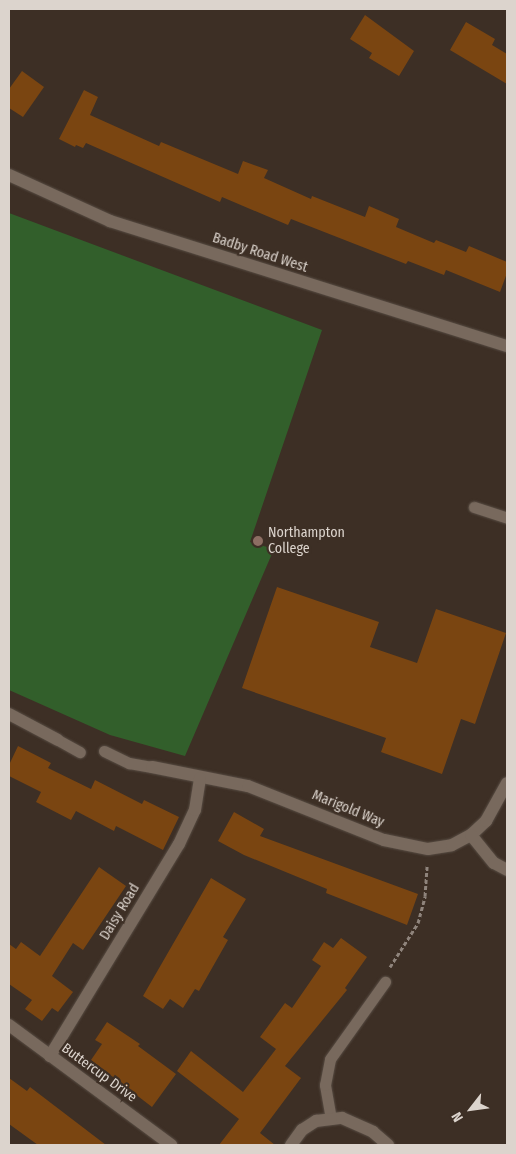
<!DOCTYPE html>
<style>
body{margin:0}
#map{position:relative;width:516px;height:1154px;overflow:hidden;background:#3d2f25;font-family:"Fira Sans Condensed",sans-serif}
div>[style]{position:absolute}
.green>*{inset:0;background:#325f2b}
.building>*{inset:0;background:#7a4511}
.path>*{height:3px;margin-top:-1.5px;transform-origin:0;background:repeating-linear-gradient(90deg,#8f847c 0 4px,transparent 0 6.5px)}
.roads{filter:drop-shadow(0 0 1px #574c43) drop-shadow(0 0 1px #574c43)}
.service>*{height:11px;margin:-5.5px;padding:0 5.5px;transform-origin:5.5px;border-radius:5.5px;background:#78695d}
.minor>*{height:12px;margin:-6px;padding:0 6px;transform-origin:6px;border-radius:6px;background:#78695d}
.tertiary>*{height:12px;margin:-6px;padding:0 6px;transform-origin:6px;border-radius:6px;background:#78695d}
.dots>*{width:14px;height:14px;translate:-50% -50%;box-sizing:border-box;border:2px solid #3d2f25;border-radius:50%}
span{translate:-50% -50%;white-space:nowrap;text-align:center;line-height:1.15;-webkit-text-stroke:4.5px #3d2f25;paint-order:stroke}
.street-label{font-size:14px;color:#dcd4cd}
.poi-label{font-size:14px;color:#dcd4cd}
.left{translate:0 -50%;text-align:left}
.frame{position:absolute;inset:0;border:10px solid #dcd4cd;pointer-events:none}
.north{position:absolute;left:446px;top:1084px;width:50px;height:50px;-webkit-text-stroke:4px #3d2f25;paint-order:stroke;rotate:240deg;font-size:14px;font-weight:700;line-height:20px;text-align:center;color:#dcd4cd}
.north::after{content:'';display:block;margin:auto;width:18px;height:22px;background:#dcd4cd;clip-path:polygon(50% 0,100% 100%,50% 72%,0 100%)}
</style>
<div id="map">
<div class="green">
<i style="clip-path:polygon(9px 213px,322px 330px,250px 542px,274px 549px,185px 756px,110px 735px,9px 690px)"></i>
</div>
<div class="building">
<i style="clip-path:polygon(365px 15px,414px 51px,399px 76px,369px 58px,372px 53px,350px 39px)"></i>
<i style="clip-path:polygon(466px 22px,495px 39px,492px 45px,507px 54px,507px 84px,450px 50px)"></i>
<i style="clip-path:polygon(22px 71px,44px 87px,23px 117px,9px 108px,9px 89px)"></i>
<i style="clip-path:polygon(84px 90px,98px 97px,90px 115px,159px 146px,161px 142px,238px 174px,243px 161px,268px 170px,264px 178px,311px 199px,312px 196px,365px 217px,369px 206px,399px 219px,396px 227px,434px 243px,436px 240px,466px 252px,469px 246px,507px 262px,507px 273px,500px 292px,446px 270px,444px 275px,408px 261px,406px 264px,291px 219px,288px 225px,222px 197px,220px 202px,86px 143px,83px 148px,76px 145px,75px 147px,59px 139px)"></i>
<i style="clip-path:polygon(277px 587px,379px 622px,370px 647px,417px 663px,436px 609px,506px 633px,475px 724px,461px 719px,442px 774px,381px 752px,386px 738px,242px 688px)"></i>
<i style="clip-path:polygon(18px 746px,51px 763px,48px 768px,91px 789px,95px 780px,142px 804px,144px 800px,179px 817px,163px 850px,116px 826px,114px 831px,76px 811px,71px 820px,36px 802px,41px 792px,9px 776px,9px 765px)"></i>
<i style="clip-path:polygon(234px 812px,264px 829px,260px 836px,418px 894px,407px 925px,326px 893px,327px 889px,244px 855px,218px 841px)"></i>
<i style="clip-path:polygon(99px 867px,126px 886px,83px 950px,73px 943px,52px 976px,73px 992px,58px 1012px,52px 1008px,42px 1021px,25px 1009px,32px 1000px,9px 984px,9px 944px,16px 949px,21px 942px,40px 956px)"></i>
<i style="clip-path:polygon(211px 878px,246px 899px,223px 937px,228px 940px,199px 991px,195px 989px,183px 1008px,170px 999px,163px 1009px,143px 996px)"></i>
<i style="clip-path:polygon(341px 938px,367px 957px,345px 988px,347px 990px,285px 1066px,301px 1078px,260px 1133px,275px 1145px,219px 1145px,239px 1119px,177px 1071px,191px 1051px,243px 1092px,276px 1049px,260px 1037px,285px 1003px,292px 1008px,321px 966px,312px 960px,324px 942px,333px 948px)"></i>
<i style="clip-path:polygon(107px 1022px,140px 1044px,138px 1046px,176px 1074px,152px 1107px,91px 1060px,102px 1044px,95px 1040px)"></i>
<i style="clip-path:polygon(9px 1078px,27px 1091px,30px 1087px,106px 1145px,38px 1145px,9px 1124px)"></i>
</div>
<div class="path">
<i style="left:390px;top:967px;width:52px;rotate:-57.5deg"></i>
<i style="left:418px;top:923px;width:28px;rotate:-75deg"></i>
<i style="left:425px;top:896px;width:30px;rotate:-86deg"></i>
</div>
<div class="roads">
<div class="service">
<i style="left:474px;top:507px;width:35px;rotate:18deg"></i>
<i style="left:58px;top:740px;width:25px;rotate:29deg"></i>
<i style="left:104px;top:751px;width:28px;rotate:26deg"></i>
<i style="left:129px;top:763px;width:23px;rotate:10deg"></i>
<i style="left:331px;top:1119px;width:35px;rotate:-100deg"></i>
<i style="left:325px;top:1085px;width:26px;rotate:-79deg"></i>
<i style="left:330px;top:1059px;width:95px;rotate:-54.5deg"></i>
</div>
<div class="minor">
<i style="left:9px;top:714px;width:55px;rotate:28deg"></i>
<i style="left:152px;top:767px;width:98px;rotate:11.2deg"></i>
<i style="left:248px;top:786px;width:146px;rotate:21.7deg"></i>
<i style="left:384px;top:840px;width:45px;rotate:11.6deg"></i>
<i style="left:428px;top:849px;width:24px;rotate:-9deg"></i>
<i style="left:452px;top:845px;width:21px;rotate:-28deg"></i>
<i style="left:471px;top:835px;width:21px;rotate:-43deg"></i>
<i style="left:486px;top:821px;width:43px;rotate:-61.1deg"></i>
<i style="left:471px;top:835px;width:36px;rotate:51deg"></i>
<i style="left:494px;top:863px;width:15px;rotate:28deg"></i>
<i style="left:9px;top:1025px;width:202px;rotate:36.5deg"></i>
<i style="left:50px;top:1056px;width:248px;rotate:-58.7deg"></i>
<i style="left:179px;top:844px;width:38px;rotate:-65deg"></i>
<i style="left:195px;top:810px;width:32px;rotate:-81deg"></i>
<i style="left:291px;top:1145px;width:19px;rotate:-54deg"></i>
<i style="left:302px;top:1130px;width:17px;rotate:-33deg"></i>
<i style="left:316px;top:1121px;width:26px;rotate:-7deg"></i>
<i style="left:342px;top:1118px;width:34px;rotate:24deg"></i>
<i style="left:373px;top:1132px;width:20px;rotate:41deg"></i>
</div>
<div class="tertiary">
<i style="left:9px;top:175px;width:111px;rotate:24.5deg"></i>
<i style="left:110px;top:221px;width:416px;rotate:17.5deg"></i>
</div>
</div>
<div class="dots">
<i style="left:258px;top:541px;background:#8d6e63"></i>
</div>
<div class="street-label">
<span style="left:260px;top:253px;rotate:18deg">Badby Road West</span>
<span style="left:348px;top:809px;rotate:22deg">Marigold Way</span>
<span style="left:120px;top:912px;rotate:-59deg">Daisy Road</span>
<span style="left:99px;top:1073px;rotate:36deg">Buttercup Drive</span>
</div>
<div class="poi-label">
<span class="left" style="left:268px;top:541px">Northampton<br>College</span>
</div>
<div class="frame"></div>
<div class="north">N</div>
</div>
